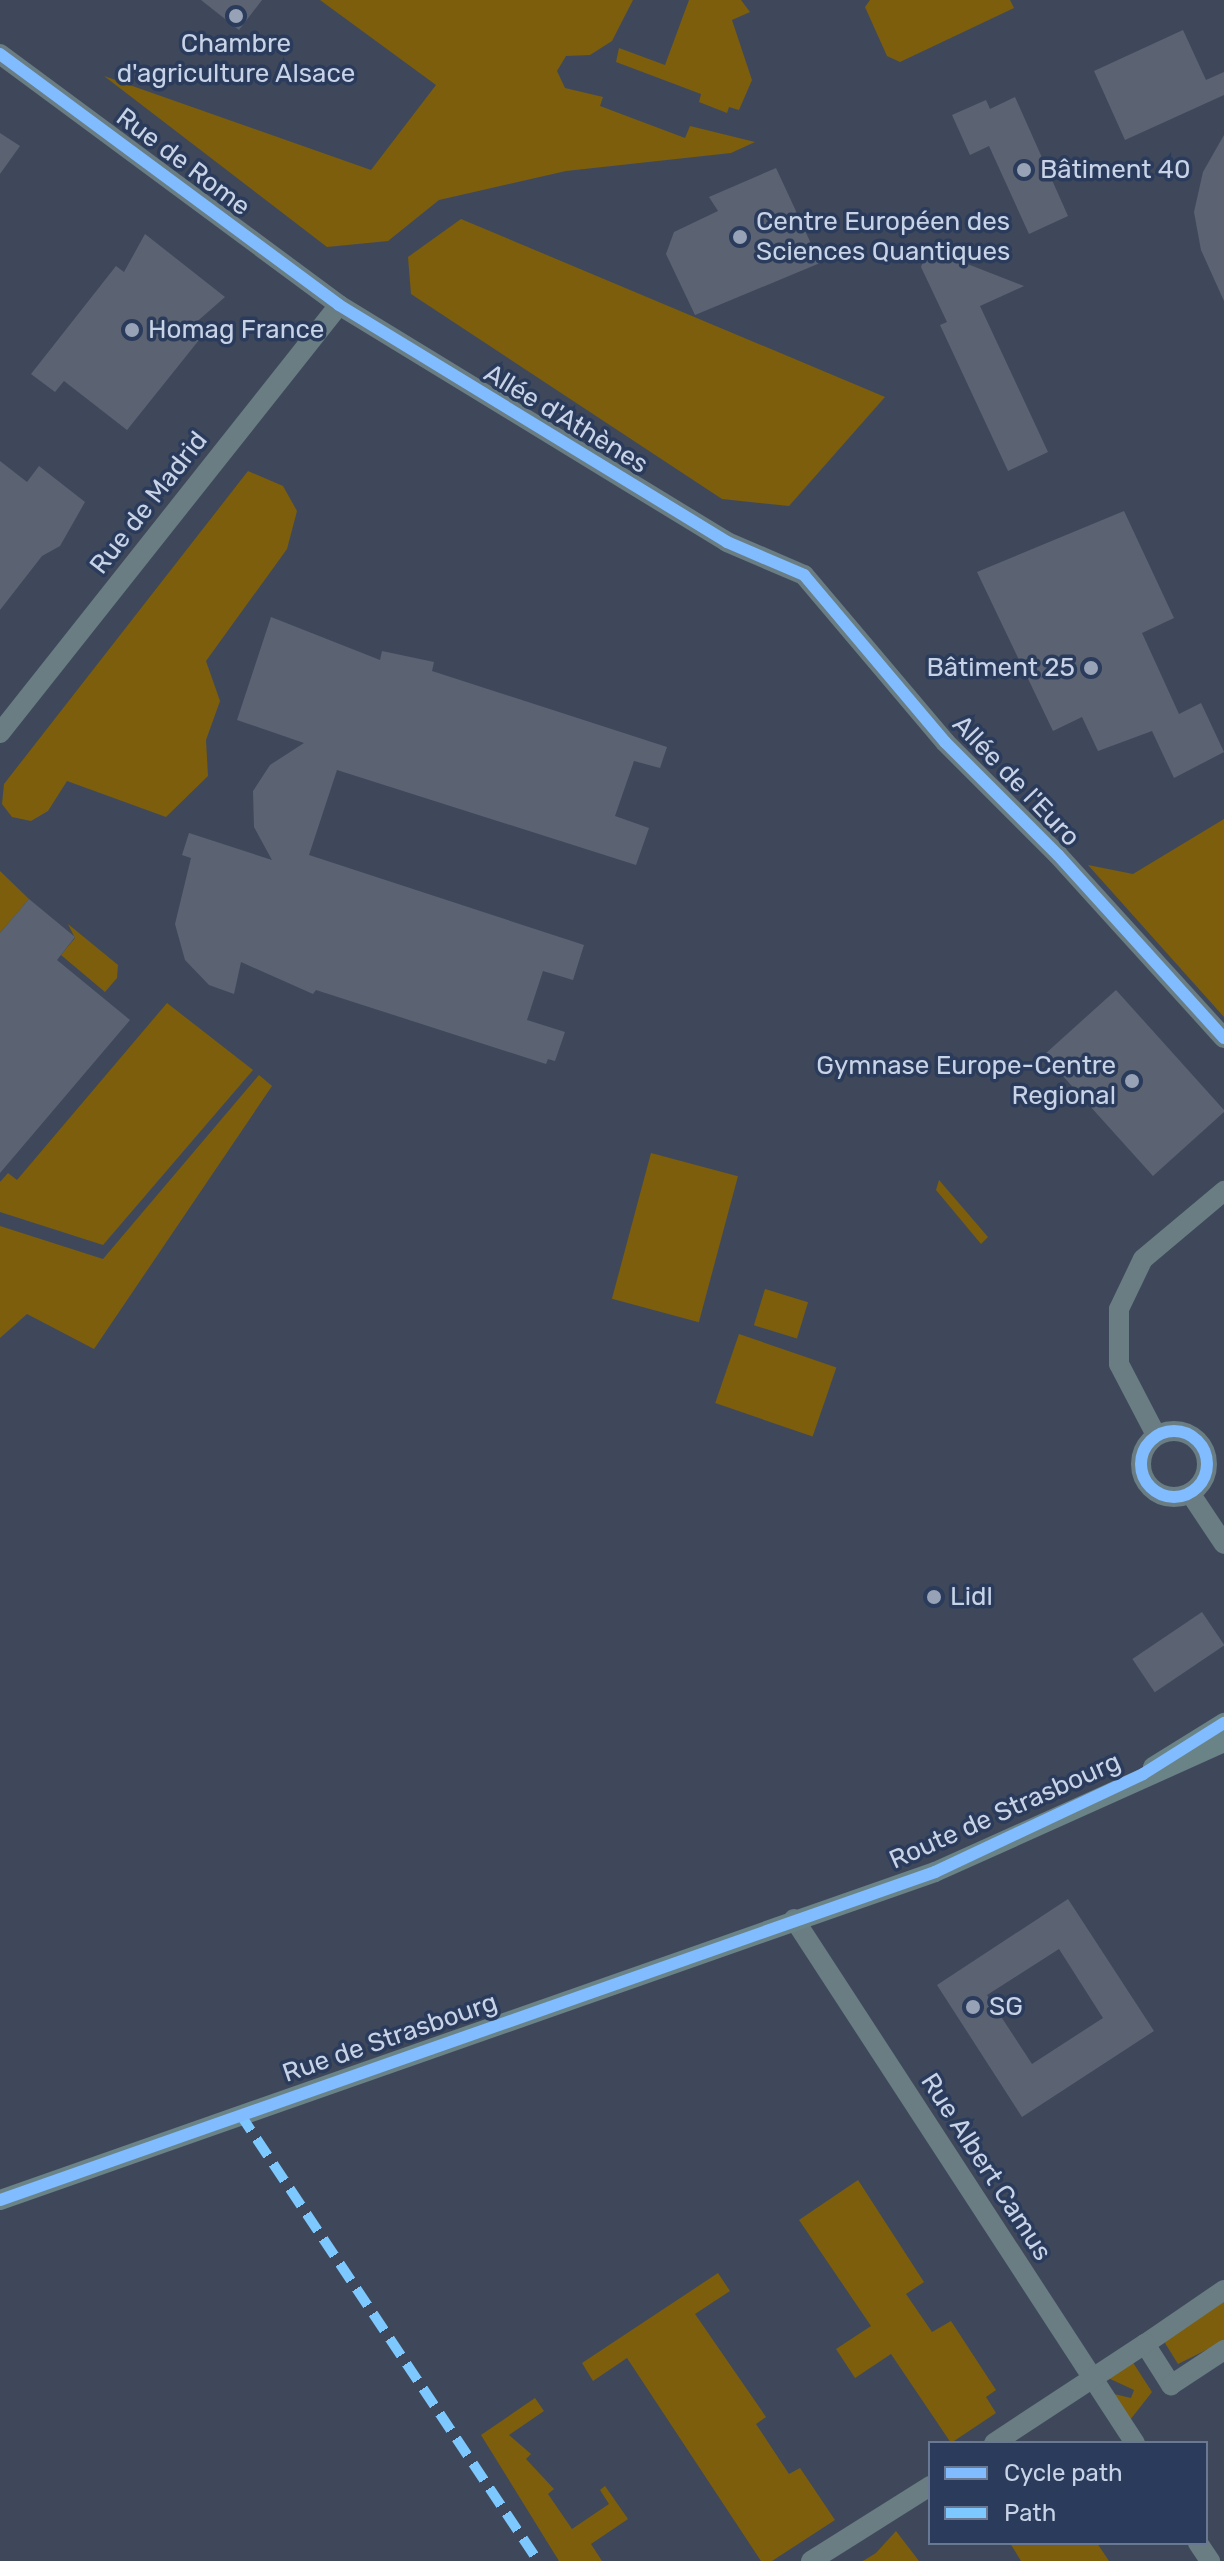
<!DOCTYPE html>
<meta charset="utf-8">
<style>
body{margin:0}
#map{position:relative;width:1224px;height:2561px;overflow:hidden;background:#3f485b;font-family:Rubik,sans-serif}
div>[style]{position:absolute}
.green>*{inset:0;background:#7c5e0c;transform-origin:0 0}
.building>*{inset:0;background:#5b6272;transform-origin:0 0}
.street>*{height:20px;margin:-10px;padding:0 10px;transform-origin:10px;border-radius:10px;background:#697d82}
.street>.ring{margin:-10px;padding:0;box-sizing:content-box;background:none;border:20px solid #697d82;border-radius:50%}
.secondary>*{height:20px;margin:-10px;padding:0 10px;transform-origin:10px;border-radius:10px;background:#6a8387}
.quiet>*{height:10px;margin-top:-5px;transform-origin:0;background:repeating-linear-gradient(90deg,#7dc8fe 0 20px,transparent 0 30px)}
.cycleway>*{height:12px;margin:-6px;padding:0 6px;transform-origin:6px;border-radius:6px;background:#80bcff}
.cycleway>.ring{margin:-6px;padding:0;box-sizing:content-box;background:none;border:12px solid #80bcff;border-radius:50%}
.dots>*{width:22px;height:22px;translate:-50% -50%;box-sizing:border-box;border:4px solid #2a3b5b;border-radius:50%}
span{translate:-50% -50%;white-space:nowrap;text-align:center;line-height:1.15;-webkit-text-stroke:7px #2a3b5b;paint-order:stroke}
.poi-label{font-size:26px;color:#c8d3e7}
.left{translate:0 -50%;text-align:left}
.right{translate:-100% -50%;text-align:right}
.street-label{font-size:26px;color:#c8d3e7}
.legend{position:absolute;left:928px;top:2441px;width:280px;height:104px;box-sizing:border-box;background:#2a3b5b;border:2px solid #697893;margin:0;padding:10px 14px;list-style:none;font-size:24px;color:#c8d3e7}
.legend li{display:flex;align-items:center;gap:16px;height:40px}
.legend b{width:40px;border:2px solid #697893}
</style>
<div id="map">
<div class="green">
<i style="clip-path:polygon(320px 0,633px 0,612px 41px,590px 55px,566px 56px,557px 71px,565px 88px,603px 97px,600px 106px,685px 138px,690px 126px,755px 142px,731px 153px,566px 171px,439px 200px,388px 241px,327px 247px,104px 76px,371px 170px,436px 85px)"></i>
<i style="clip-path:polygon(689px 0,741px 0,750px 12px,732px 20px,752px 80px,739px 110px,729px 107px,727px 113px,699px 102px,701px 94px,616px 62px,619px 48px,665px 65px)"></i>
<i style="clip-path:polygon(870px 0,1010px 0,1014px 8px,900px 62px,887px 56px,865px 7px)"></i>
<i style="clip-path:polygon(461px 219px,885px 397px,789px 506px,722px 499px,411px 294px,408px 257px)"></i>
<i style="clip-path:polygon(248px 471px,283px 486px,297px 511px,287px 549px,206px 661px,220px 701px,206px 740px,208px 776px,166px 817px,67px 781px,48px 811px,31px 821px,12px 817px,2px 804px,4px 784px)"></i>
<i style="clip-path:polygon(1224px 819px,1224px 1017px,1088px 865px,1133px 874px)"></i>
<i style="clip-path:polygon(0 871px,29px 899px,0 933px)"></i>
<i style="clip-path:polygon(68px 924px,118px 965px,117px 978px,105px 992px,61px 955px,75px 938px)"></i>
<i style="clip-path:polygon(167px 1003px,253px 1070px,103px 1245px,0 1212px,0 1182px,8px 1173px,17px 1180px)"></i>
<i style="clip-path:polygon(259px 1075px,272px 1086px,94px 1349px,27px 1314px,0 1338px,0 1226px,103px 1259px)"></i>
<i style="left:651px;top:1153px;width:90px;height:151px;rotate:15deg"></i>
<i style="clip-path:polygon(939px 1180px,988px 1237px,981px 1244px,936px 1190px)"></i>
<i style="left:765px;top:1289px;width:45px;height:38px;rotate:17deg"></i>
<i style="left:739px;top:1334px;width:103px;height:73px;rotate:19deg"></i>
<i style="clip-path:polygon(858px 2180px,924px 2282px,906px 2294px,932px 2332px,951px 2321px,996px 2390px,986px 2397px,996px 2413px,951px 2443px,891px 2354px,855px 2378px,836px 2349px,871px 2326px,799px 2220px)"></i>
<i style="clip-path:polygon(718px 2273px,730px 2291px,695px 2314px,766px 2417px,756px 2424px,789px 2474px,800px 2468px,835px 2520px,772px 2561px,761px 2561px,627px 2358px,593px 2381px,582px 2363px)"></i>
<i style="clip-path:polygon(1224px 2297px,1224px 2341px,1178px 2364px,1165px 2343px,1168px 2332px)"></i>
<i style="clip-path:polygon(1132px 2361px,1152px 2392px,1130px 2420px,1114px 2394px,1131px 2398px,1134px 2390px,1106px 2377px)"></i>
<i style="clip-path:polygon(535px 2398px,544px 2411px,509px 2435px,531px 2454px,526px 2459px,554px 2489px,548px 2494px,572px 2529px,609px 2504px,600px 2490px,605px 2486px,628px 2519px,591px 2544px,602px 2561px,559px 2561px,481px 2435px)"></i>
<i style="clip-path:polygon(896px 2531px,919px 2561px,863px 2561px,876px 2553px)"></i>
<i style="clip-path:polygon(1010px 2543px,1097px 2543px,1109px 2561px,1021px 2561px)"></i>
</div>
<div class="building">
<i style="clip-path:polygon(201px 0,262px 0,239px 30px)"></i>
<i style="clip-path:polygon(1183px 30px,1206px 80px,1224px 72px,1224px 95px,1125px 140px,1094px 71px)"></i>
<i style="clip-path:polygon(1015px 97px,1068px 216px,1029px 234px,989px 146px,970px 155px,952px 115px,986px 100px,990px 109px)"></i>
<i style="clip-path:polygon(0 133px,20px 146px,0 174px)"></i>
<i style="clip-path:polygon(1224px 135px,1224px 301px,1201px 250px,1194px 212px,1203px 172px)"></i>
<i style="clip-path:polygon(776px 168px,820px 263px,695px 315px,666px 254px,674px 232px,718px 211px,709px 197px)"></i>
<i style="clip-path:polygon(145px 234px,225px 297px,192px 326px,203px 335px,127px 430px,64px 381px,55px 392px,31px 374px,116px 266px,124px 272px)"></i>
<i style="clip-path:polygon(942px 240px,952px 258px,1024px 286px,980px 306px,1048px 452px,1008px 471px,940px 325px,947px 322px,921px 267px,929px 246px)"></i>
<i style="clip-path:polygon(0 461px,27px 482px,39px 466px,85px 502px,60px 546px,42px 556px,0 610px)"></i>
<i style="clip-path:polygon(1124px 511px,1174px 618px,1142px 633px,1179px 714px,1201px 703px,1224px 752px,1174px 778px,1152px 731px,1098px 751px,1082px 717px,1053px 731px,977px 572px)"></i>
<i style="clip-path:polygon(271px 617px,380px 660px,382px 651px,434px 662px,432px 671px,667px 747px,660px 768px,634px 761px,615px 816px,649px 828px,636px 865px,337px 770px,309px 855px,584px 945px,573px 980px,543px 971px,527px 1020px,565px 1032px,555px 1061px,548px 1059px,546px 1064px,316px 990px,313px 994px,241px 962px,234px 994px,209px 985px,185px 960px,175px 924px,191px 858px,182px 855px,189px 833px,272px 860px,254px 827px,253px 791px,270px 765px,304px 743px,237px 720px)"></i>
<i style="clip-path:polygon(29px 899px,75px 937px,57px 960px,130px 1020px,0 1173px,0 933px)"></i>
<i style="left:1116px;top:990px;width:163px;height:97px;rotate:48deg"></i>
<i style="left:1202px;top:1612px;width:40px;height:84px;rotate:56deg"></i>
<i style="clip-path:polygon(evenodd,1068px 1899px,1154px 2031px,1022px 2117px,937px 1985px,1068px 1899px,1059px 1949px,1103px 2018px,1032px 2064px,987px 1995px,1059px 1949px)"></i>
</div>
<div class="street">
<i style="left:0;top:54px;width:422px;rotate:36.5deg"></i>
<i style="left:339px;top:305px;width:455px;rotate:31.4deg"></i>
<i style="left:727px;top:542px;width:84px;rotate:23.2deg"></i>
<i style="left:804px;top:575px;width:219px;rotate:49.8deg"></i>
<i style="left:945px;top:742px;width:160px;rotate:45deg"></i>
<i style="left:1058px;top:855px;width:247px;rotate:47.8deg"></i>
<i style="left:0;top:733px;width:546px;rotate:-51.62deg"></i>
<i class="ring" style="left:1141px;top:1431px;width:46px;height:46px"></i>
<i style="left:1156px;top:1435px;width:80px;rotate:-117.5deg"></i>
<i style="left:1119px;top:1364px;width:55px;rotate:-90deg"></i>
<i style="left:1119px;top:1309px;width:55px;rotate:-64.4deg"></i>
<i style="left:1143px;top:1259px;width:106px;rotate:-40deg"></i>
<i style="left:1190px;top:1493px;width:61px;rotate:56.3deg"></i>
<i style="left:794px;top:1919px;width:625px;rotate:56.95deg"></i>
<i style="left:1224px;top:2290px;width:96px;rotate:145.6deg"></i>
<i style="left:1145px;top:2344px;width:49px;rotate:57.6deg"></i>
<i style="left:1171px;top:2385px;width:64px;rotate:-33.4deg"></i>
<i style="left:994px;top:2443px;width:181px;rotate:-33.3deg"></i>
<i style="left:1198px;top:2543px;width:22px;rotate:56deg"></i>
<i style="left:811px;top:2561px;width:141px;rotate:-32.2deg"></i>
</div>
<div class="secondary">
<i style="left:1153px;top:1767px;width:84px;rotate:-31.8deg"></i>
<i style="left:0;top:2200px;width:991px;rotate:-19.33deg"></i>
<i style="left:935px;top:1872px;width:317px;rotate:-24.2deg"></i>
</div>
<div class="quiet">
<i style="left:240px;top:2114px;width:537px;rotate:56.31deg"></i>
</div>
<div class="cycleway">
<i style="left:0;top:54px;width:422px;rotate:36.5deg"></i>
<i style="left:339px;top:305px;width:455px;rotate:31.4deg"></i>
<i style="left:727px;top:542px;width:84px;rotate:23.2deg"></i>
<i style="left:804px;top:575px;width:219px;rotate:49.8deg"></i>
<i style="left:945px;top:742px;width:160px;rotate:45deg"></i>
<i style="left:1058px;top:855px;width:247px;rotate:47.8deg"></i>
<i class="ring" style="left:1141px;top:1431px;width:54px;height:54px"></i>
<i style="left:0;top:2200px;width:991px;rotate:-19.33deg"></i>
<i style="left:935px;top:1872px;width:230px;rotate:-25.2deg"></i>
<i style="left:1143px;top:1774px;width:96px;rotate:-32.2deg"></i>
</div>
<div class="dots">
<i style="left:236px;top:16px;background:#98a2b6"></i>
<i style="left:1024px;top:170px;background:#98a2b6"></i>
<i style="left:740px;top:237px;background:#98a2b6"></i>
<i style="left:132px;top:330px;background:#98a2b6"></i>
<i style="left:1091px;top:668px;background:#98a2b6"></i>
<i style="left:1132px;top:1081px;background:#98a2b6"></i>
<i style="left:934px;top:1597px;background:#98a2b6"></i>
<i style="left:973px;top:2007px;background:#98a2b6"></i>
</div>
<div class="poi-label">
<span style="left:236px;top:59px">Chambre<br>d'agriculture Alsace</span>
<span class="left" style="left:1040px;top:170px">Bâtiment 40</span>
<span class="left" style="left:756px;top:237px">Centre Européen des<br>Sciences Quantiques</span>
<span class="left" style="left:148px;top:330px">Homag France</span>
<span class="right" style="left:1075px;top:668px">Bâtiment 25</span>
<span class="right" style="left:1116px;top:1081px">Gymnase Europe-Centre<br>Regional</span>
<span class="left" style="left:950px;top:1597px">Lidl</span>
<span class="left" style="left:989px;top:2007px">SG</span>
</div>
<div class="street-label">
<span style="left:183px;top:162px;rotate:37deg">Rue de Rome</span>
<span style="left:566px;top:419px;rotate:31deg">Allée d'Athènes</span>
<span style="left:149px;top:503px;rotate:-52deg">Rue de Madrid</span>
<span style="left:1016px;top:781px;rotate:46deg">Allée de l'Euro</span>
<span style="left:1005px;top:1811px;rotate:-24deg">Route de Strasbourg</span>
<span style="left:390px;top:2038px;rotate:-19deg">Rue de Strasbourg</span>
<span style="left:986px;top:2167px;rotate:57deg">Rue Albert Camus</span>
</div>
<ul class="legend">
<li><b style="height:10px;background:#80bcff"></b>Cycle path</li>
<li><b style="height:10px;background:#7dc8fe"></b>Path</li>
</ul>
</div>
